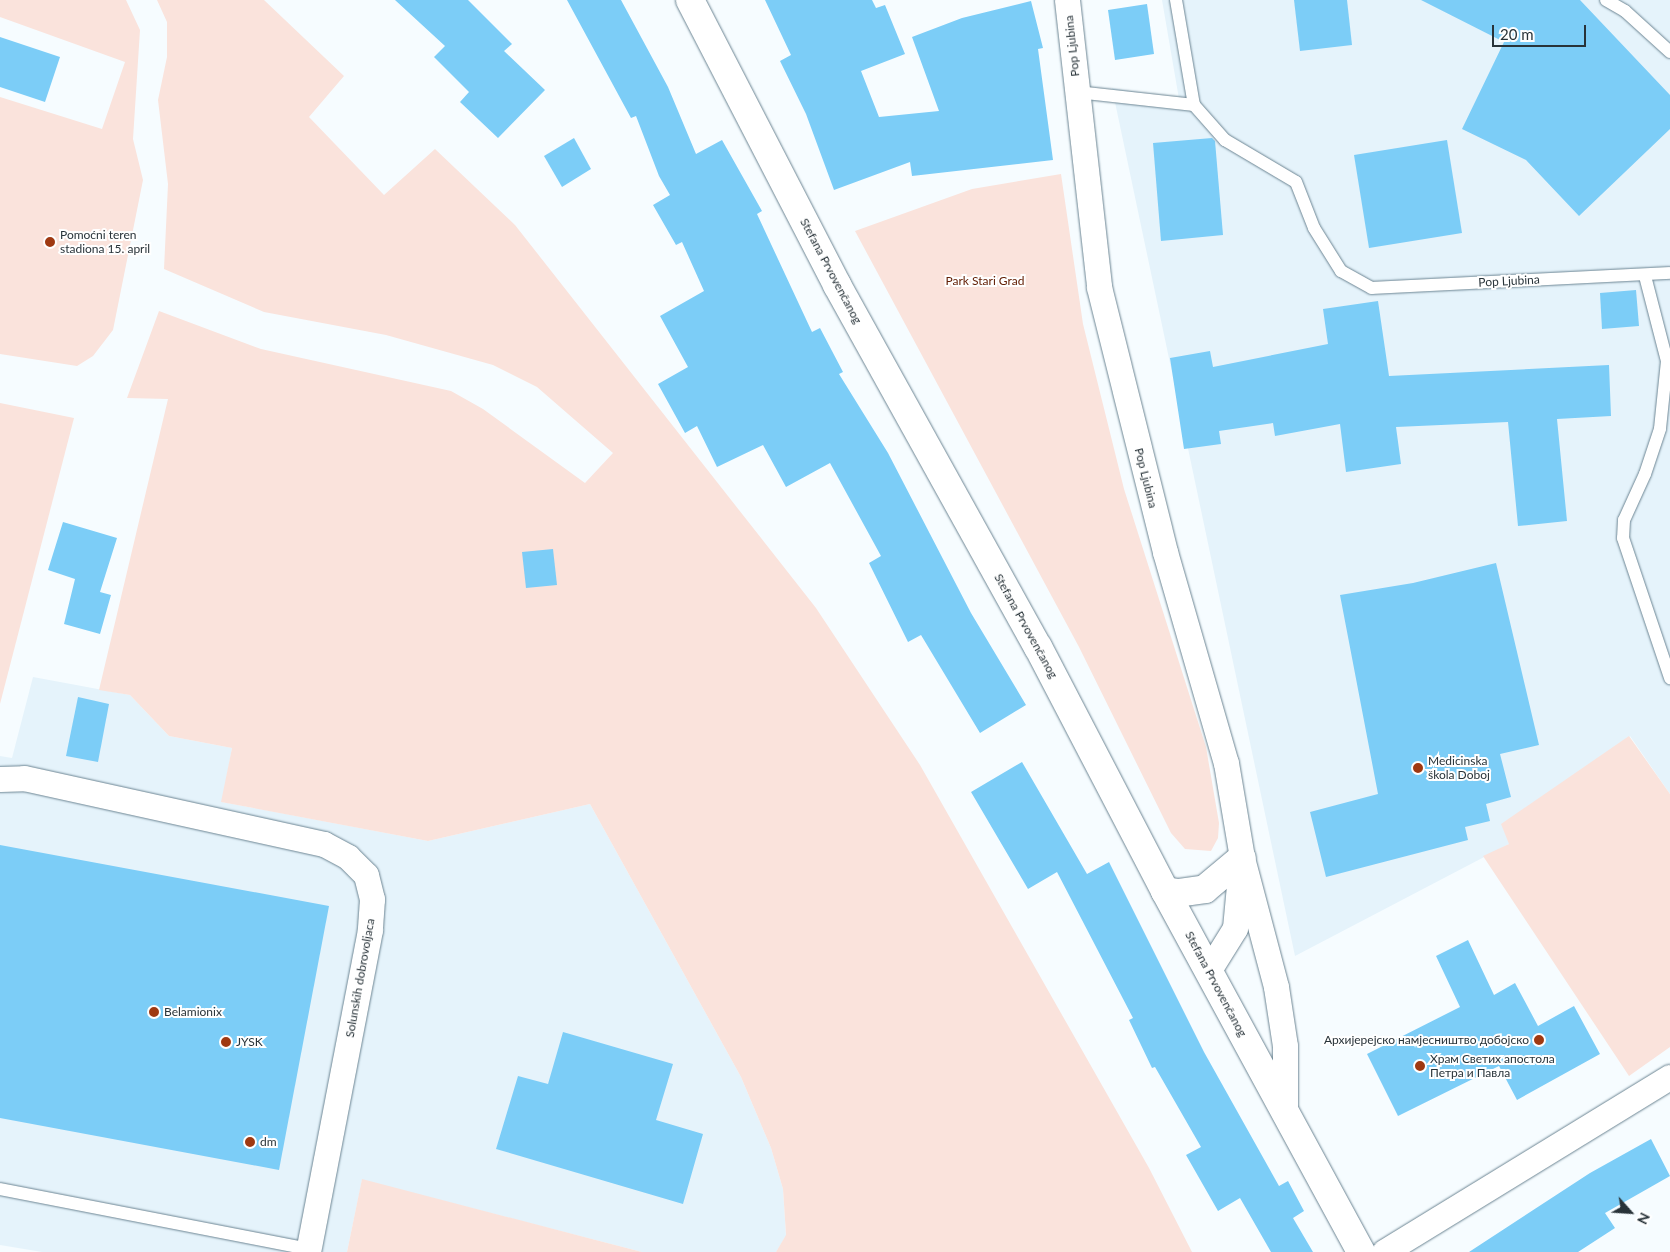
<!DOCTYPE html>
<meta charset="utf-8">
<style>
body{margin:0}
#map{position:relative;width:1670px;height:1252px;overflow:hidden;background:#f6fcff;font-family:Lato,sans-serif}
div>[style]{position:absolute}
.built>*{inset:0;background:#e5f3fb}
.green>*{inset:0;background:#fae3dc}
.building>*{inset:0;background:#7ccdf7}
.roads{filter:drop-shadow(0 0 1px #6c8593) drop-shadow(0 0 1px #6c8593)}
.lane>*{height:12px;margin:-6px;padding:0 6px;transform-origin:6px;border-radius:6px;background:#fff}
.street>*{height:25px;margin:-12.5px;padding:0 12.5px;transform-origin:12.5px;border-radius:12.5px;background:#fff}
.secondary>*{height:28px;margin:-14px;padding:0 14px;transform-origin:14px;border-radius:14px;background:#fff}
.dots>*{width:14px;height:14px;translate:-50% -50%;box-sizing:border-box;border:2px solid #fff;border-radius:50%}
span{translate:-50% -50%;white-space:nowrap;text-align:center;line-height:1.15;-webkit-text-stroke:4px #fff;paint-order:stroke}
.street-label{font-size:12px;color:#283339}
.poi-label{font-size:12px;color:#283339}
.left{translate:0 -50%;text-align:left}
.right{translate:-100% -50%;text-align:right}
.park-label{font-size:12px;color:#632006}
.north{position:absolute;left:1605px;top:1187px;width:50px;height:50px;-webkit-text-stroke:4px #fff;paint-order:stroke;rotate:116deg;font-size:14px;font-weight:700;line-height:20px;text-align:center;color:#283339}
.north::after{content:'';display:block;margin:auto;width:18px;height:22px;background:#283339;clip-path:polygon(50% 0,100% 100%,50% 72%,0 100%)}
.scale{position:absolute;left:1492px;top:25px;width:94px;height:22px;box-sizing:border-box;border:2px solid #283339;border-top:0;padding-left:6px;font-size:15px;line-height:18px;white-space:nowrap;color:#283339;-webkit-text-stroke:4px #fff;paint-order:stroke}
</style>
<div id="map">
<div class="built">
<i style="clip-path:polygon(1162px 0,1670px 0,1670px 794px,1630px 736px,1509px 844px,1295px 956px,1112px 88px,1179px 99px)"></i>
<i style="clip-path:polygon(33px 677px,130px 695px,169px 736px,232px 748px,222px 802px,428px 841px,590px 804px,741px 1077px,771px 1148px,783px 1189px,786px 1236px,776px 1252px,642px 1252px,362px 1180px,347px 1252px,42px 1252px,0 1245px,0 756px,12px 758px)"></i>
</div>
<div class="green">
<i style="clip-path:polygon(0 0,126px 0,140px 30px,133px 139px,143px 180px,113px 330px,93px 356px,77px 366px,0 354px,0 97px,102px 129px,125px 62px,0 17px)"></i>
<i style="clip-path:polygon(157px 0,264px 0,344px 76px,309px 117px,384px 195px,435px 149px,515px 225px,816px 608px,920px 765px,1149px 1168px,1192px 1252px,776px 1252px,786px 1235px,783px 1189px,771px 1148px,741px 1077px,590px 804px,428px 841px,221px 802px,232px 748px,169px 736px,130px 695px,99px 690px,168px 399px,127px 398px,159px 311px,261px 349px,451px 391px,483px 409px,585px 483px,613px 453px,537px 387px,493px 365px,386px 335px,264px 312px,164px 269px,168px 184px,158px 100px,167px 57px,167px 22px)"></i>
<i style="clip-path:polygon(1061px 174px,1083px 324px,1124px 489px,1206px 747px,1219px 823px,1218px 838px,1211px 851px,1185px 849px,1171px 833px,1079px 647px,855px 231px,972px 189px)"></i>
<i style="clip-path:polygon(0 403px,74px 418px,0 704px)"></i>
<i style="clip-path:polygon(1629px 736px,1670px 794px,1670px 1047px,1629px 1076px,1483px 856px,1509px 844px,1501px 824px)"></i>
<i style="clip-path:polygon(362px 1179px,588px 1238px,642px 1252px,347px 1252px)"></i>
</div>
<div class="building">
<i style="clip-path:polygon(395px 0,468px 0,512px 44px,504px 51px,545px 90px,498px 138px,460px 102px,469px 92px,434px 57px,445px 46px)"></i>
<i style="clip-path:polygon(567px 0,621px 0,668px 87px,696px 154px,722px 140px,762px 211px,757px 214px,812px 332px,820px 328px,843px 372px,839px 374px,888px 453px,971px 613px,1026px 705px,980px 733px,921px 635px,908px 642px,869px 563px,881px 556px,830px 463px,786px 487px,763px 445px,717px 467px,697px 426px,685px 433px,658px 384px,688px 367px,660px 316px,704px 291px,682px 242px,676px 245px,653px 205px,670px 195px,659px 176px,636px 116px,631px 118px)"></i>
<i style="clip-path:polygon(765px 0,872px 0,876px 8px,885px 5px,905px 54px,861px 71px,879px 117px,939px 111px,912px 37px,962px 18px,1031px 1px,1043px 48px,1038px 49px,1053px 160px,912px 176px,910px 162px,834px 190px,806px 114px,780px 61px,791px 55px)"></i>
<i style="clip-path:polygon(1294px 0,1347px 0,1352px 45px,1300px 51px)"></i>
<i style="clip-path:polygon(1421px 0,1580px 0,1670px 95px,1670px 129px,1579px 216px,1526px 160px,1462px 129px,1504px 42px)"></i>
<i style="clip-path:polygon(1147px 4px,1154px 54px,1115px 60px,1108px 10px)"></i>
<i style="clip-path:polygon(0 37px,60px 57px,45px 102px,0 87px)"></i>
<i style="clip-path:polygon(574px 138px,591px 169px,562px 187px,544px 156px)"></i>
<i style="clip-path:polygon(1212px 138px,1215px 141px,1223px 235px,1161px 241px,1153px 143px)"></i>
<i style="clip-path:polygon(1447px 140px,1462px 233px,1369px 248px,1354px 155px)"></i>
<i style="clip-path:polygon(1636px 290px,1639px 326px,1602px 329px,1600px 293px)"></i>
<i style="clip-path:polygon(1378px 301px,1389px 376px,1609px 365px,1611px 416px,1557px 419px,1567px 521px,1518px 526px,1508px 422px,1396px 427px,1401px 464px,1346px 472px,1340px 424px,1275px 436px,1273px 423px,1219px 431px,1221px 444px,1184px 449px,1170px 358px,1210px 351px,1213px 367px,1328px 344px,1323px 309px)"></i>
<i style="clip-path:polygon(63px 522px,117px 538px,100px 592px,111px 595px,100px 634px,64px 624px,75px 579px,48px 570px)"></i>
<i style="clip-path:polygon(553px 549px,557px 585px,526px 588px,522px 552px)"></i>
<i style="clip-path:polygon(1496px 563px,1539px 745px,1500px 754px,1511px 797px,1486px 804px,1490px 821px,1465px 827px,1468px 840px,1326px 877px,1310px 812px,1378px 794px,1340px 595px,1413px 583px)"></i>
<i style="clip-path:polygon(78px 697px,109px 704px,98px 762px,66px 756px)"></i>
<i style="clip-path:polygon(1022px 762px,1087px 874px,1109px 862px,1204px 1052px,1279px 1186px,1288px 1181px,1304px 1211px,1293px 1218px,1313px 1252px,1271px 1252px,1240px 1198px,1218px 1211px,1186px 1155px,1201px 1147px,1155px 1067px,1152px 1068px,1129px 1020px,1133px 1018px,1057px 872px,1028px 889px,971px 792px)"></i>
<i style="clip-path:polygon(0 845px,329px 906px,279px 1170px,0 1118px)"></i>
<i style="clip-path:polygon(1468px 940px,1494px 995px,1515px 983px,1538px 1026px,1574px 1006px,1600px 1054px,1517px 1100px,1499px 1066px,1398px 1116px,1367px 1054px,1460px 1007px,1436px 956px)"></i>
<i style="clip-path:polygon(563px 1032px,673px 1064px,656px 1120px,703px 1134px,683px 1204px,496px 1149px,518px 1076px,548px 1084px)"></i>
<i style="clip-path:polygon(1651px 1139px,1670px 1176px,1605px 1213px,1615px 1228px,1578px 1252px,1469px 1252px,1590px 1173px)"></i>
</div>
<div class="roads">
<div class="lane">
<i style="left:1176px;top:0;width:107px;rotate:80.3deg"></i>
<i style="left:1606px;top:0;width:22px;rotate:30deg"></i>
<i style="left:1625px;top:11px;width:61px;rotate:42.3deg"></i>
<i style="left:1077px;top:92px;width:118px;rotate:6.3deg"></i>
<i style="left:1194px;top:105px;width:47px;rotate:48.5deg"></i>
<i style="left:1225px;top:140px;width:82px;rotate:30.6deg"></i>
<i style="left:1296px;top:182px;width:49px;rotate:68.6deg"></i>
<i style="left:1314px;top:228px;width:51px;rotate:57.9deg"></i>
<i style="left:1341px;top:271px;width:35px;rotate:29deg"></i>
<i style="left:1372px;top:288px;width:298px;rotate:-2.9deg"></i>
<i style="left:1645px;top:276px;width:88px;rotate:75.5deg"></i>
<i style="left:1667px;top:361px;width:68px;rotate:95.9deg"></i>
<i style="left:1660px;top:429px;width:47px;rotate:108.4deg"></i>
<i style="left:1645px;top:474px;width:51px;rotate:114.5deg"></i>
<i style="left:1624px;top:520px;width:18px;rotate:93deg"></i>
<i style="left:1623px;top:538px;width:148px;rotate:71.4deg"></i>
<i style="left:0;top:1189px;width:315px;rotate:11deg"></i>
</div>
<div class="street">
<i style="left:1067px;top:0;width:289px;rotate:83.6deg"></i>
<i style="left:1099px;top:287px;width:273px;rotate:76deg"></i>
<i style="left:1165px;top:552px;width:220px;rotate:73.9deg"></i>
<i style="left:1226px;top:763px;width:96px;rotate:80.4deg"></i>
<i style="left:1242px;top:858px;width:133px;rotate:75.2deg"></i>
<i style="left:1276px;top:987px;width:60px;rotate:81.3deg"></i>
<i style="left:1285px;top:1046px;width:68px;rotate:90deg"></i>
<i style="left:0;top:779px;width:24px;rotate:-2deg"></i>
<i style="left:24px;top:778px;width:307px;rotate:12.4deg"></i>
<i style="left:324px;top:844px;width:27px;rotate:28deg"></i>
<i style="left:348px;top:857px;width:25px;rotate:45deg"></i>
<i style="left:366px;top:875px;width:25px;rotate:76deg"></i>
<i style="left:372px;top:899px;width:31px;rotate:94deg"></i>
<i style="left:370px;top:930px;width:328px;rotate:100.9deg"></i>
<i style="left:1209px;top:970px;width:49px;rotate:-58.2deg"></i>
<i style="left:1235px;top:928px;width:53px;rotate:-84.6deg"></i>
<i style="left:1384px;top:1252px;width:335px;rotate:-31.5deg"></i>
</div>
<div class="secondary">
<i style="left:690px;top:0;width:321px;rotate:62.7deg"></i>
<i style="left:837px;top:285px;width:414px;rotate:61deg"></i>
<i style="left:1038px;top:647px;width:275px;rotate:62.5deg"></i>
<i style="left:1165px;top:891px;width:411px;rotate:61.5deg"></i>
<i style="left:1165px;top:891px;width:13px;rotate:9deg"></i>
<i style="left:1178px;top:893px;width:27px;rotate:-8deg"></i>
<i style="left:1205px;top:889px;width:48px;rotate:-40deg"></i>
</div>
</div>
<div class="dots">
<i style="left:50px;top:242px;background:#9f3912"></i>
<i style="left:1418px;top:768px;background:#9f3912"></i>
<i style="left:154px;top:1012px;background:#9f3912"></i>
<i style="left:1539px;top:1040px;background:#9f3912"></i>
<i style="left:226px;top:1042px;background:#9f3912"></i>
<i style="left:1420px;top:1066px;background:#9f3912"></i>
<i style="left:250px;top:1142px;background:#9f3912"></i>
</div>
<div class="street-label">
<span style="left:1072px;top:46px;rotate:-96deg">Pop Ljubina</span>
<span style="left:831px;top:271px;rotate:62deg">Stefana Prvovenčanog</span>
<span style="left:1509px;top:281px;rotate:-3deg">Pop Ljubina</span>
<span style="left:1146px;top:478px;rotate:76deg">Pop Ljubina</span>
<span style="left:1026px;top:626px;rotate:61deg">Stefana Prvovenčanog</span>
<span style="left:360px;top:978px;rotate:-80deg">Solunskih dobrovoljaca</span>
<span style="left:1216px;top:984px;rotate:62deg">Stefana Prvovenčanog</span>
</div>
<div class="poi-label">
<span class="left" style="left:60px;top:242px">Pomoćni teren<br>stadiona 15. april</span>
<span class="left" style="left:1428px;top:768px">Medicinska<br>škola Doboj</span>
<span class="left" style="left:164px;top:1012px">Belamionix</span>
<span class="right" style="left:1529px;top:1040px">Архијерејско намјесништво добојско</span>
<span class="left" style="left:236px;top:1042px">JYSK</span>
<span class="left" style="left:1430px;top:1066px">Храм Светих апостола<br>Петра и Павла</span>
<span class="left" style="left:260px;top:1142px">dm</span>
</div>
<div class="park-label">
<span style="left:985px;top:281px">Park Stari Grad</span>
</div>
<div class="north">N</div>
<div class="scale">20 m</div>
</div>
